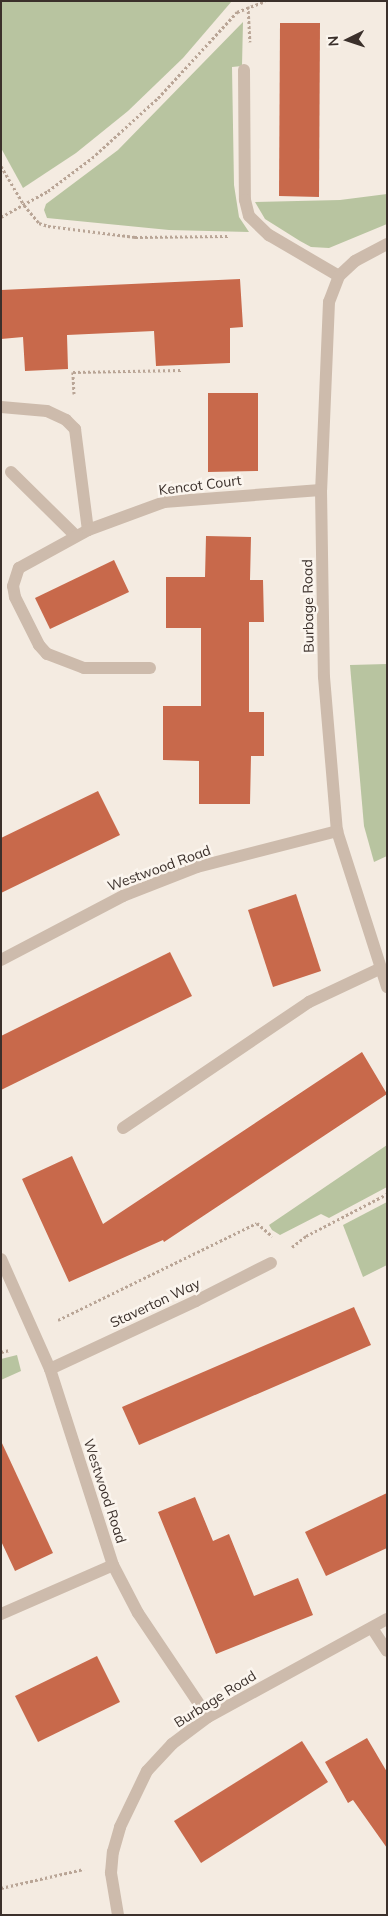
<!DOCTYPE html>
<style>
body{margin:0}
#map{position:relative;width:388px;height:1916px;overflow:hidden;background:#f4ebe1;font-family:Mulish,sans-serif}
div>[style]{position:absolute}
.green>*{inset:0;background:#b8c4a0}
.building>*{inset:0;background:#c8694b}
.path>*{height:3px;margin-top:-1.5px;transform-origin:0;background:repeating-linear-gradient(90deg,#b9a596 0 2.5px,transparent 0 5px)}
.minor>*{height:12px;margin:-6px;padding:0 6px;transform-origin:6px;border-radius:6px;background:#cdbbac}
span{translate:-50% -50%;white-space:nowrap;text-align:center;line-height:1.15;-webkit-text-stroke:5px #fbf5ee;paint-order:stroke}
.street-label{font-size:14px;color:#3b302b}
.frame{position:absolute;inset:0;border:2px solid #3b302b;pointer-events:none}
.north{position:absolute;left:323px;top:15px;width:50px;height:50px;-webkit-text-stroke:4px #fbf5ee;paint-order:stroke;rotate:266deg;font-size:14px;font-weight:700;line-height:20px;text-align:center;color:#3b302b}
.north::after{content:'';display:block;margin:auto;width:18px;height:22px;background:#3b302b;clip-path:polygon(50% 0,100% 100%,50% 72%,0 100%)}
</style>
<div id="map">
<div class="green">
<i style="clip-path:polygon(1px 1px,232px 1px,183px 58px,128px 111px,76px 153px,23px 188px,1px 148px)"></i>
<i style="clip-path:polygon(243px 22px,242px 66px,232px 67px,234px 185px,239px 217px,249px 232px,169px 230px,47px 218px,44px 210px,46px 204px,118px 150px)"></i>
<i style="clip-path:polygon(387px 194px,387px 224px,329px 248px,311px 247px,300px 241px,265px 219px,255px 202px,340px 200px)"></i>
<i style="clip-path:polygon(387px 664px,387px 856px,374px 862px,364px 826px,350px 665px)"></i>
<i style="clip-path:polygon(387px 1145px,387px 1187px,329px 1218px,321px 1214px,280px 1235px,272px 1230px,269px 1225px)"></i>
<i style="clip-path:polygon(387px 1202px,387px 1265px,363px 1277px,343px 1225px)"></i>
<i style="clip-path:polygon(17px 1355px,21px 1371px,1px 1380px,1px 1359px)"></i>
</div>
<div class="building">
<i style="clip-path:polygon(280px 23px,320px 23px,319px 197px,279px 196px)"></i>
<i style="clip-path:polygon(240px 279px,243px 327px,230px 328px,230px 363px,156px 366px,154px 331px,67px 335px,68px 369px,25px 371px,23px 337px,1px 339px,1px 290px)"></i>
<i style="clip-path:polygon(208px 393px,258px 393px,258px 471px,208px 472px)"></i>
<i style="clip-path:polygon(206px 536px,251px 537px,250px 580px,263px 580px,264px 622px,249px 622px,249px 712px,264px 712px,264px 756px,251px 756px,250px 804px,199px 804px,199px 761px,163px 760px,163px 706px,201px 706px,201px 628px,166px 628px,166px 577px,205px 577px)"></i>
<i style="clip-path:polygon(114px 560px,129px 592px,50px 629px,35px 598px)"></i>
<i style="clip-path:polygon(98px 791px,120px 835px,1px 893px,1px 838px)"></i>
<i style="clip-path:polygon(296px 894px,321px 971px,273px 987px,248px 910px)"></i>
<i style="clip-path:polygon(170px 952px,192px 996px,1px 1090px,1px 1036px)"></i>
<i style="clip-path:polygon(362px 1052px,387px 1094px,164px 1242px,163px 1240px,69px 1282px,22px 1179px,72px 1156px,103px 1224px)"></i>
<i style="clip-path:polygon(354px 1307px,371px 1345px,139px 1445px,122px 1407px)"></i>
<i style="clip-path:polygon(1px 1441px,53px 1553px,15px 1571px,1px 1541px)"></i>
<i style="clip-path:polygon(387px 1493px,387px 1548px,326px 1576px,305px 1532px)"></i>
<i style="clip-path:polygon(195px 1497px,213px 1541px,229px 1534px,254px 1596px,298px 1578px,313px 1615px,216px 1654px,158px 1512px)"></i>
<i style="clip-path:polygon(97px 1656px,120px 1702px,38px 1742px,15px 1696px)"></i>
<i style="clip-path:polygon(367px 1738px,387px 1772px,387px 1848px,353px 1800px,348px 1803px,325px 1762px)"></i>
<i style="clip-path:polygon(302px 1741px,328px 1782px,201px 1863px,174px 1821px)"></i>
</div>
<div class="path">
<i style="left:248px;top:6px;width:36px;rotate:87deg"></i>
<i style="left:1px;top:166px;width:45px;rotate:59.5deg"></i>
<i style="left:24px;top:205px;width:23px;rotate:50deg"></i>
<i style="left:39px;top:223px;width:9px;rotate:18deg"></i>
<i style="left:48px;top:226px;width:88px;rotate:7.2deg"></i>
<i style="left:135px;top:237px;width:93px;rotate:-0.6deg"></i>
<i style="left:1px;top:217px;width:54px;rotate:-29deg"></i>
<i style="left:48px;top:191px;width:55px;rotate:-36.9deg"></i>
<i style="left:92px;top:158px;width:89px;rotate:-42.3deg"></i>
<i style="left:158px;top:98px;width:117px;rotate:-47.4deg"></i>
<i style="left:237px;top:12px;width:30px;rotate:-21deg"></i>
<i style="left:74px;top:394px;width:22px;rotate:-93deg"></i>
<i style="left:73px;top:372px;width:108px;rotate:-1.1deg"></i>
<i style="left:292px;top:1247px;width:18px;rotate:-38deg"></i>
<i style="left:306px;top:1236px;width:91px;rotate:-27.4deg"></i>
<i style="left:58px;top:1320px;width:221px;rotate:-26deg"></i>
<i style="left:257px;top:1223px;width:20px;rotate:41deg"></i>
<i style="left:1px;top:1352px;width:9px;rotate:-13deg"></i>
<i style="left:1px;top:1888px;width:85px;rotate:-12.9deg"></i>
</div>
<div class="minor">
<i style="left:244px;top:70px;width:130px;rotate:89.6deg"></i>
<i style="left:245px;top:200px;width:16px;rotate:76deg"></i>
<i style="left:249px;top:216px;width:28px;rotate:44deg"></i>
<i style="left:269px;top:235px;width:81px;rotate:30.4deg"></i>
<i style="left:387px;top:244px;width:36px;rotate:152deg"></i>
<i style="left:355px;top:261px;width:22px;rotate:137deg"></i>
<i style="left:339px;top:276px;width:28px;rotate:111deg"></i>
<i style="left:329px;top:302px;width:188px;rotate:92.4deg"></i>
<i style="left:321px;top:490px;width:187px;rotate:89.1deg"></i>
<i style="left:324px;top:677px;width:155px;rotate:85.2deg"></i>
<i style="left:337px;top:831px;width:164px;rotate:72.2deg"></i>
<i style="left:1px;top:407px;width:46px;rotate:5deg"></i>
<i style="left:47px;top:411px;width:21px;rotate:25deg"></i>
<i style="left:66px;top:420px;width:13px;rotate:45deg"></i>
<i style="left:75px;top:429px;width:102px;rotate:82.7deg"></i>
<i style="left:11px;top:472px;width:91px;rotate:44.6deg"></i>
<i style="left:150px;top:668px;width:66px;rotate:180deg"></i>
<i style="left:84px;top:668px;width:40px;rotate:-159deg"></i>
<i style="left:47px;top:654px;width:12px;rotate:-132deg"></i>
<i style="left:39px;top:645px;width:54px;rotate:-116.6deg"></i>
<i style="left:15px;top:597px;width:11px;rotate:-100deg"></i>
<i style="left:13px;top:586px;width:19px;rotate:-72deg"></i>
<i style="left:19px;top:568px;width:79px;rotate:-28.8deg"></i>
<i style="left:88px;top:530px;width:81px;rotate:-20.2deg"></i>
<i style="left:164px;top:502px;width:157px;rotate:-4.4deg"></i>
<i style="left:1px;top:960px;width:138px;rotate:-27.7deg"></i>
<i style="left:123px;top:896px;width:79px;rotate:-21.4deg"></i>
<i style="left:197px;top:867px;width:145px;rotate:-14.4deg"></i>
<i style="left:123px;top:1128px;width:225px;rotate:-34.1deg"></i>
<i style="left:309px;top:1002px;width:77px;rotate:-25.2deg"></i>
<i style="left:1px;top:1259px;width:120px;rotate:66deg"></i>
<i style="left:50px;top:1369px;width:206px;rotate:72.2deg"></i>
<i style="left:113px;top:1565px;width:54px;rotate:62.5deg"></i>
<i style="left:138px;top:1613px;width:125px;rotate:56.1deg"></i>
<i style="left:50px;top:1369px;width:161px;rotate:-25deg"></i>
<i style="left:196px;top:1301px;width:84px;rotate:-26.9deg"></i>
<i style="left:1px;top:1614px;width:122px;rotate:-23.6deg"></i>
<i style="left:372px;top:1628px;width:27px;rotate:57deg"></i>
<i style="left:118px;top:1915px;width:43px;rotate:-99.5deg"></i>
<i style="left:111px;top:1873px;width:21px;rotate:-85deg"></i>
<i style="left:113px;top:1852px;width:26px;rotate:-74deg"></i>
<i style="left:120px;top:1827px;width:62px;rotate:-64.3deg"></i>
<i style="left:147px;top:1771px;width:37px;rotate:-47deg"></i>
<i style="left:172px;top:1744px;width:45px;rotate:-36.9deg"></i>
<i style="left:208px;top:1717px;width:204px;rotate:-28.7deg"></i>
</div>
<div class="street-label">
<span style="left:200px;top:485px;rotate:-7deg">Kencot Court</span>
<span style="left:308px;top:606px;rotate:-91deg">Burbage Road</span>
<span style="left:159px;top:868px;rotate:-20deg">Westwood Road</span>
<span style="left:155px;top:1303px;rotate:-25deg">Staverton Way</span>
<span style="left:105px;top:1491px;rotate:72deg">Westwood Road</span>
<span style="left:215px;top:1699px;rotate:-32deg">Burbage Road</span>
</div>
<div class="frame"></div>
<div class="north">N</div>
</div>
